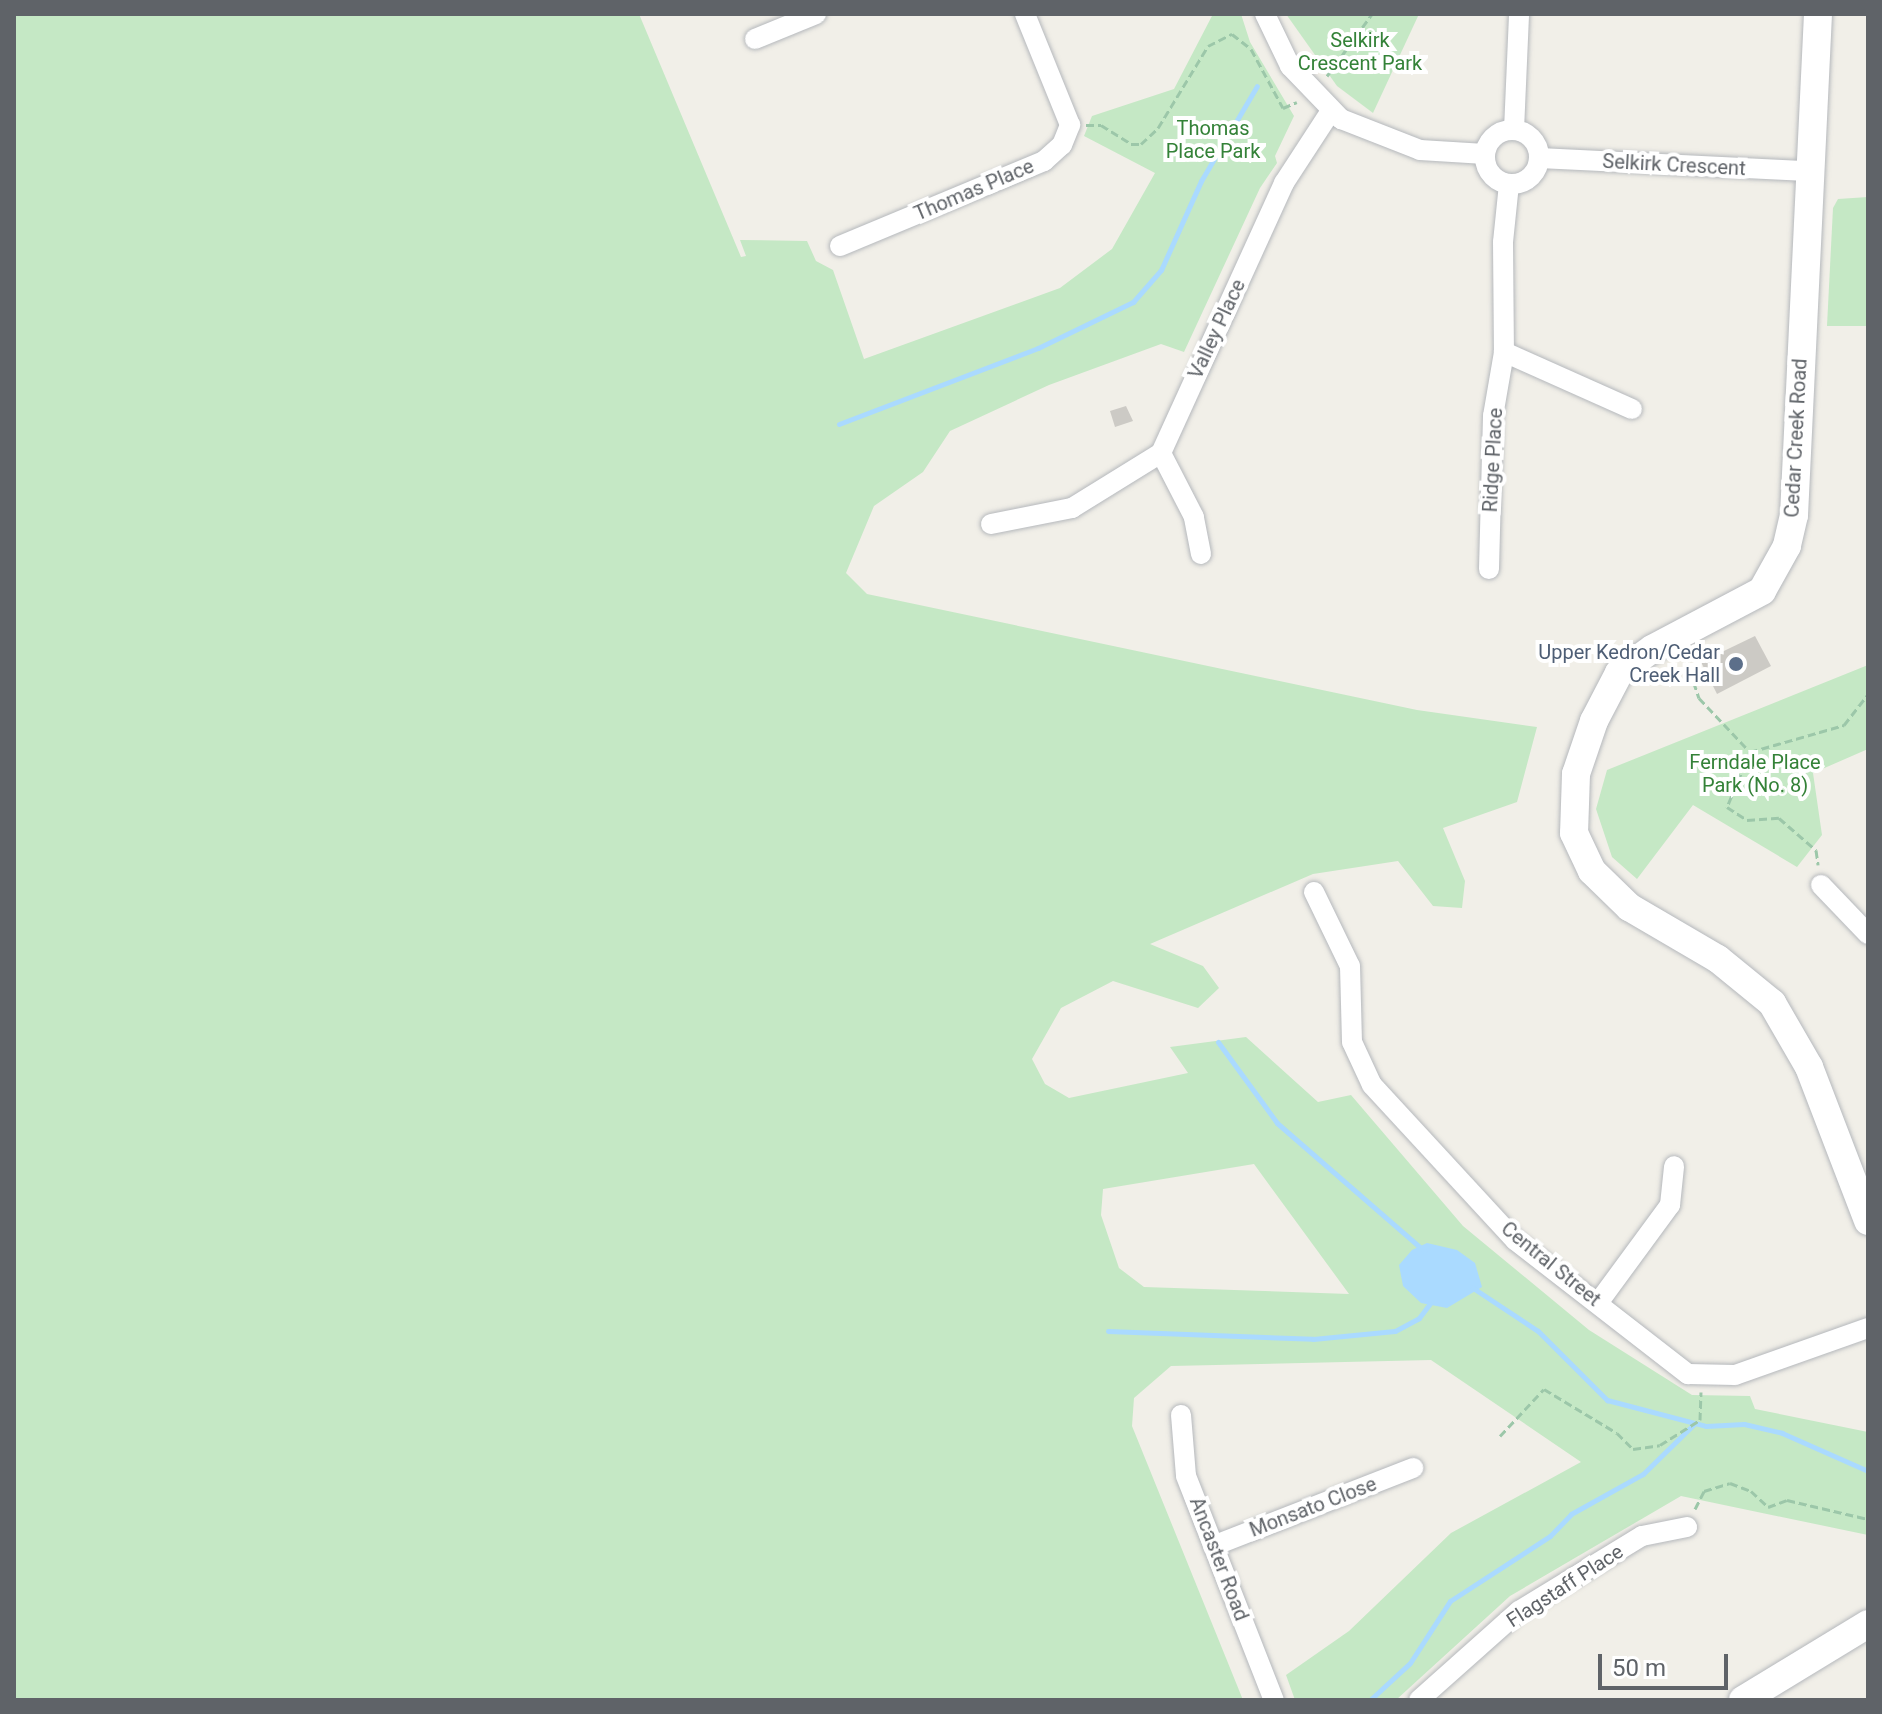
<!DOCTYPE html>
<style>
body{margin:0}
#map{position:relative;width:1882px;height:1714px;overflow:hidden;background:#f1efe8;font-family:Roboto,sans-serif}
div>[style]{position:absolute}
.green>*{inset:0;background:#c5e8c5}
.water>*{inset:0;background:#aadaff}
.stream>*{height:5px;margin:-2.5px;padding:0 2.5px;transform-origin:2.5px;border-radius:2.5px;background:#aadaff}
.building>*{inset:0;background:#cccac5}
.path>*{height:3px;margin-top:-1.5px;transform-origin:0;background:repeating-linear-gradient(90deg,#9cc7a9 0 8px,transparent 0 12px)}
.roads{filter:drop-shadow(0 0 2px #b5b8bc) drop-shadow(0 0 2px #b5b8bc)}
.street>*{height:20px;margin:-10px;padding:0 10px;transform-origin:10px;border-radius:10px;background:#fff}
.street>.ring{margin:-10px;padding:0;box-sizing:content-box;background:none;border:20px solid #fff;border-radius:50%}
.secondary>*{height:28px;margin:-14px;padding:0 14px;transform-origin:14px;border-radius:14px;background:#fff}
.dots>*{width:22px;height:22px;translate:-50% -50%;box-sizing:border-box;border:4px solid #fff;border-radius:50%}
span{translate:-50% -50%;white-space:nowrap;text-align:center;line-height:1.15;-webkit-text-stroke:8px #fff;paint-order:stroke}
.park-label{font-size:20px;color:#348238}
.street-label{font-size:20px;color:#5f6368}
.service-label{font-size:20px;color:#4e5e75}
.right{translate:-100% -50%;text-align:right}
.frame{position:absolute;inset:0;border:16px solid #5f6368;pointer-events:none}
.scale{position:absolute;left:1598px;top:1654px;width:130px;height:36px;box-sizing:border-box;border:4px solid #5f6368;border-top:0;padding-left:10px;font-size:24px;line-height:28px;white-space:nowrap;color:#5f6368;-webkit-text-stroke:6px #fff;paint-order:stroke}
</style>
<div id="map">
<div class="green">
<i style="clip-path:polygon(evenodd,14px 14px,639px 14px,741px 257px,746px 256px,740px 240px,807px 241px,816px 261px,833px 270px,864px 359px,1060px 288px,1112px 249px,1155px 173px,1084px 136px,1092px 116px,1174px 89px,1213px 14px,1241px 14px,1250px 42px,1294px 116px,1275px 156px,1277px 163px,1260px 188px,1184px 352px,1161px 344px,1049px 385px,950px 431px,923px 472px,874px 506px,846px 573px,867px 594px,1417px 710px,1537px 727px,1517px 802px,1443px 828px,1465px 881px,1462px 908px,1433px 906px,1398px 861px,1313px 874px,1150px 944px,1203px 966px,1219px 988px,1198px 1008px,1113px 981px,1061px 1008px,1032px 1059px,1045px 1084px,1069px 1098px,1188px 1073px,1170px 1047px,1246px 1037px,1318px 1102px,1351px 1095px,1463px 1226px,1589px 1330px,1692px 1395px,1750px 1396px,1755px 1409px,1868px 1432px,1868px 1535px,1681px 1496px,1510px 1596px,1396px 1700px,1295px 1700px,1286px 1675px,1349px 1631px,1451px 1533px,1581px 1462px,1431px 1360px,1171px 1366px,1134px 1398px,1132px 1426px,1243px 1700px,14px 1700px,14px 14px,1254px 1164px,1349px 1294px,1144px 1287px,1119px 1268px,1101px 1215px,1103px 1189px,1254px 1164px)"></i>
<i style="clip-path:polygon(1286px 14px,1419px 14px,1373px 113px,1337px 86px)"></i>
<i style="clip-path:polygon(1868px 197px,1868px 326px,1827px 326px,1833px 208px,1838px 199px)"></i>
<i style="clip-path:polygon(1868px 665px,1868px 749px,1813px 773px,1822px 835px,1797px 867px,1693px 805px,1637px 879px,1612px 857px,1596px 809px,1607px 770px)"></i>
</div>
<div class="water">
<i style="clip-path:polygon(1427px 1243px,1457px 1250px,1475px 1263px,1482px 1287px,1447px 1308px,1421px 1303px,1403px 1286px,1399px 1265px,1412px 1250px)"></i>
</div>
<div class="stream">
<i style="left:839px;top:424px;width:213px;rotate:-20.9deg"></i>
<i style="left:1038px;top:348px;width:106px;rotate:-25.8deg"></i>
<i style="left:1133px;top:302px;width:43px;rotate:-48.8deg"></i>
<i style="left:1161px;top:270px;width:98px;rotate:-65.8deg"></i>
<i style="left:1201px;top:181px;width:110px;rotate:-59.5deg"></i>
<i style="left:1218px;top:1042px;width:100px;rotate:53.9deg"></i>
<i style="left:1277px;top:1123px;width:195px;rotate:41deg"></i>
<i style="left:1473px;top:1288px;width:78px;rotate:33.5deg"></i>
<i style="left:1538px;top:1331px;width:98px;rotate:45deg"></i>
<i style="left:1607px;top:1400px;width:102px;rotate:14.7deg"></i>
<i style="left:1706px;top:1426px;width:38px;rotate:-3deg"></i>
<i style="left:1744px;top:1424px;width:39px;rotate:13deg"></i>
<i style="left:1782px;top:1433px;width:94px;rotate:23.8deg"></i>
<i style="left:1108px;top:1331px;width:205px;rotate:2.2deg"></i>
<i style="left:1313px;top:1339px;width:82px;rotate:-5.6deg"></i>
<i style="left:1395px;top:1331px;width:27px;rotate:-28deg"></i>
<i style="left:1419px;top:1318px;width:20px;rotate:-53deg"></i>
<i style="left:1370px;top:1700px;width:54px;rotate:-42.8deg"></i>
<i style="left:1410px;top:1663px;width:74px;rotate:-57.2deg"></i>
<i style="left:1450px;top:1601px;width:119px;rotate:-33deg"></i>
<i style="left:1550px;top:1536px;width:30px;rotate:-46deg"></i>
<i style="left:1571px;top:1514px;width:82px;rotate:-29.1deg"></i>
<i style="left:1643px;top:1474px;width:71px;rotate:-44.4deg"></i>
</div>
<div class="building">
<i style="clip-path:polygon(1126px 406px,1133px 421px,1115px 427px,1110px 411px)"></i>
<i style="clip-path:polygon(1755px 636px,1771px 666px,1717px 694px,1701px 662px)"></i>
</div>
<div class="path">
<i style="left:1327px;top:76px;width:77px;rotate:-54deg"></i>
<i style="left:1086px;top:125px;width:15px"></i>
<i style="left:1101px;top:125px;width:36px;rotate:32deg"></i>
<i style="left:1131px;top:144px;width:10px"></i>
<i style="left:1141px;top:144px;width:23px;rotate:-43deg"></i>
<i style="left:1158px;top:128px;width:96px;rotate:-58.6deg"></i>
<i style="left:1208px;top:46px;width:27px;rotate:-27deg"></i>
<i style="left:1232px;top:34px;width:24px;rotate:38deg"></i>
<i style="left:1251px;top:49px;width:67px;rotate:61.5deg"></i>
<i style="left:1283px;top:108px;width:15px;rotate:-23deg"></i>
<i style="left:1686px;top:659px;width:41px;rotate:71.6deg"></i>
<i style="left:1699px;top:698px;width:74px;rotate:46.6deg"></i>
<i style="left:1750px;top:752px;width:60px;rotate:112.7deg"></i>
<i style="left:1727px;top:807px;width:24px;rotate:33deg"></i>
<i style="left:1747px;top:820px;width:32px;rotate:-4deg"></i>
<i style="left:1779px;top:818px;width:49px;rotate:40.9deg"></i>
<i style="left:1816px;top:850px;width:15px;rotate:82deg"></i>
<i style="left:1750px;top:752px;width:98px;rotate:-16deg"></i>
<i style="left:1844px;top:725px;width:39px;rotate:-52deg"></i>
<i style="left:1500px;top:1436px;width:64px;rotate:-46.9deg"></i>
<i style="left:1544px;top:1389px;width:85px;rotate:31.1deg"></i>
<i style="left:1617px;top:1433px;width:23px;rotate:45deg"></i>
<i style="left:1633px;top:1449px;width:27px;rotate:-8deg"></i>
<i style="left:1660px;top:1445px;width:47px;rotate:-32deg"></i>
<i style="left:1700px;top:1420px;width:28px;rotate:-88deg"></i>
<i style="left:1695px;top:1509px;width:20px;rotate:-63deg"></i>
<i style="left:1704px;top:1491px;width:27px;rotate:-17deg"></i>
<i style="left:1730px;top:1483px;width:22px;rotate:21deg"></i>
<i style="left:1751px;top:1491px;width:23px;rotate:43deg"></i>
<i style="left:1768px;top:1507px;width:20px;rotate:-20deg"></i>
<i style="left:1787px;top:1500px;width:83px;rotate:13.2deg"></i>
</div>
<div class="roads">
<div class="street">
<i style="left:1265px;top:14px;width:58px;rotate:64.3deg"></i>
<i style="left:1290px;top:66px;width:74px;rotate:46.1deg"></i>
<i style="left:1341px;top:119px;width:85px;rotate:21.4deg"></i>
<i style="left:1420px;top:150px;width:65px;rotate:3.5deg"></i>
<i style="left:755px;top:39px;width:66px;rotate:-22.3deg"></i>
<i style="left:1514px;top:130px;width:116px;rotate:-87.5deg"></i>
<i class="ring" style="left:1485px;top:130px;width:34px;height:34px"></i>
<i style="left:1539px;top:158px;width:269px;rotate:2.8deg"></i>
<i style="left:1509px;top:184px;width:58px;rotate:95.9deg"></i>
<i style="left:1503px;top:242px;width:110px;rotate:89.5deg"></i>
<i style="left:1504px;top:352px;width:140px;rotate:24deg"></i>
<i style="left:840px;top:246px;width:221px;rotate:-22.6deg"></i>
<i style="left:1044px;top:161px;width:24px;rotate:-42deg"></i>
<i style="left:1062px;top:145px;width:22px;rotate:-68deg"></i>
<i style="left:1070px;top:125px;width:120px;rotate:-112.1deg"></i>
<i style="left:991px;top:524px;width:83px;rotate:-11.2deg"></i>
<i style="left:1072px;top:508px;width:105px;rotate:-31.7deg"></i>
<i style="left:1201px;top:554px;width:38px;rotate:-101deg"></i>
<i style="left:1194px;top:517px;width:72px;rotate:-117.3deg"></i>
<i style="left:1161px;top:453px;width:297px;rotate:-65.5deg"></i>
<i style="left:1284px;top:183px;width:86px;rotate:-56.9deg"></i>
<i style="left:1489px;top:569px;width:153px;rotate:-88.5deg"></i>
<i style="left:1493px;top:416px;width:65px;rotate:-80.2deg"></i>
<i style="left:1821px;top:885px;width:68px;rotate:46.2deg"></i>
<i style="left:1314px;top:892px;width:82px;rotate:64.1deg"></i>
<i style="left:1350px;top:966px;width:76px;rotate:88.5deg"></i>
<i style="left:1352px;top:1042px;width:47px;rotate:65.1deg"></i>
<i style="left:1372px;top:1085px;width:211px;rotate:47.3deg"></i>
<i style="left:1515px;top:1240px;width:219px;rotate:37.8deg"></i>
<i style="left:1688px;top:1374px;width:47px;rotate:1.2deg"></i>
<i style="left:1735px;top:1375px;width:141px;rotate:-19.5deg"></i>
<i style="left:1598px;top:1303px;width:122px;rotate:-53.7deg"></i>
<i style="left:1670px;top:1205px;width:39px;rotate:-84deg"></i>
<i style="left:1181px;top:1415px;width:61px;rotate:85.3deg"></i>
<i style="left:1186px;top:1476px;width:241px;rotate:68.6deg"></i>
<i style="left:1213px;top:1546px;width:215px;rotate:-21.3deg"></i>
<i style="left:1419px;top:1700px;width:134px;rotate:-41.7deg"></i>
<i style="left:1519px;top:1611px;width:144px;rotate:-31.4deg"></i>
<i style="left:1642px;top:1536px;width:46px;rotate:-11.3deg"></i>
</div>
<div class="secondary">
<i style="left:1818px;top:14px;width:502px;rotate:92.74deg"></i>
<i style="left:1794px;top:515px;width:32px;rotate:103deg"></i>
<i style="left:1787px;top:546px;width:51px;rotate:119.1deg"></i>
<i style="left:1762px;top:591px;width:124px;rotate:152.2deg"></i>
<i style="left:1652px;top:649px;width:41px;rotate:144deg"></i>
<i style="left:1619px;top:673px;width:54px;rotate:117.5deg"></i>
<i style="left:1594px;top:721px;width:56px;rotate:108.8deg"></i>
<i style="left:1576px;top:774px;width:59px;rotate:91.9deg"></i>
<i style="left:1574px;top:833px;width:42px;rotate:64.7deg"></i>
<i style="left:1592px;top:871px;width:52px;rotate:44.2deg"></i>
<i style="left:1629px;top:907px;width:103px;rotate:30.3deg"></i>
<i style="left:1718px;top:959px;width:70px;rotate:39.2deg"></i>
<i style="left:1772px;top:1003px;width:74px;rotate:60deg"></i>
<i style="left:1809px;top:1067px;width:165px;rotate:69deg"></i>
<i style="left:1743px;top:1700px;width:146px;rotate:-31.3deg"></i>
</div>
</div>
<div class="dots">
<i style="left:1736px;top:664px;background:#5c6f8a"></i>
</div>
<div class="park-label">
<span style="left:1360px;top:52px">Selkirk<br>Crescent Park</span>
<span style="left:1213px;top:140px">Thomas<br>Place Park</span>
<span style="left:1755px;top:774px">Ferndale Place<br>Park (No. 8)</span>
</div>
<div class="street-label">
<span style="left:1674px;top:165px;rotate:3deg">Selkirk Crescent</span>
<span style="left:974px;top:190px;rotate:-23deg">Thomas Place</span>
<span style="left:1217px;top:329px;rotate:-65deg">Valley Place</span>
<span style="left:1796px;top:438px;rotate:-87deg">Cedar Creek Road</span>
<span style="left:1493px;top:460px;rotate:-87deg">Ridge Place</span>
<span style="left:1551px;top:1264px;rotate:39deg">Central Street</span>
<span style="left:1313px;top:1507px;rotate:-21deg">Monsato Close</span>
<span style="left:1219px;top:1559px;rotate:69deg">Ancaster Road</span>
<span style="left:1565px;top:1586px;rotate:-33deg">Flagstaff Place</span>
</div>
<div class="service-label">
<span class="right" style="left:1720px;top:664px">Upper Kedron/Cedar<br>Creek Hall</span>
</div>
<div class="frame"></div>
<div class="scale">50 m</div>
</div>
